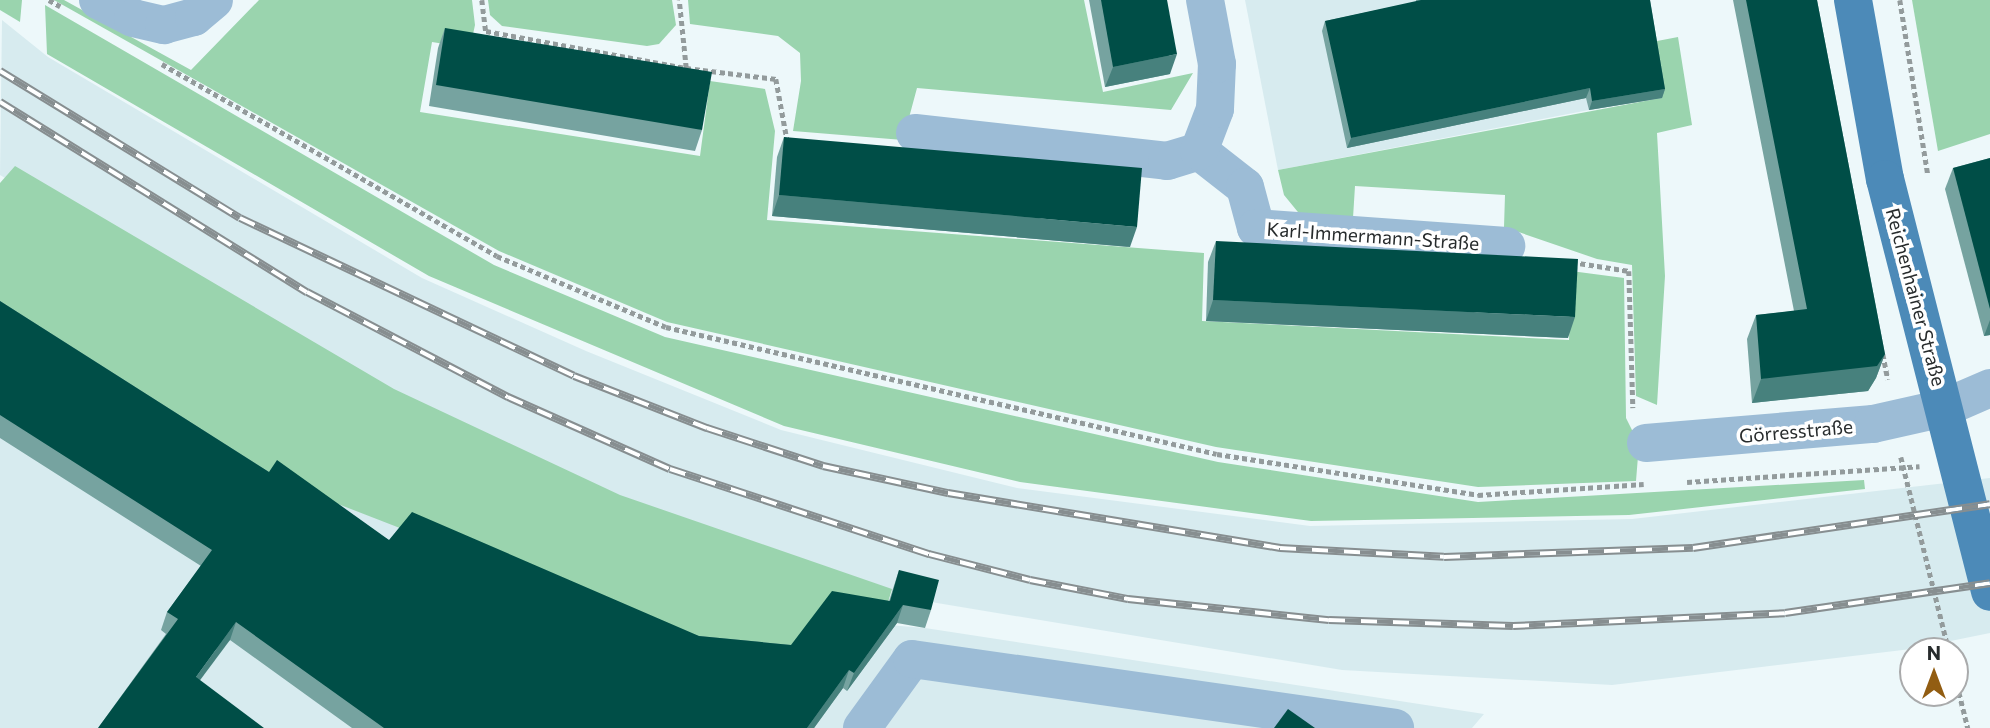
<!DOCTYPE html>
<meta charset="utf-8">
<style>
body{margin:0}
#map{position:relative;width:1990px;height:728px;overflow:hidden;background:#edf8fa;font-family:Commissioner,sans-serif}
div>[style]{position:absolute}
.built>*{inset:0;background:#d7ebef}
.green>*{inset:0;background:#9ad4ae}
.path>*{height:4.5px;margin-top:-2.25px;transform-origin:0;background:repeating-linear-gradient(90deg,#939b9c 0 5px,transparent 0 8.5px)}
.minor>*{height:38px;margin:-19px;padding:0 19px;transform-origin:19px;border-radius:19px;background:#9cbcd6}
.major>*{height:38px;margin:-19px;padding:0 19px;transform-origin:19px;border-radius:19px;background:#4c8ab8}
.rail>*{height:8px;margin-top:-4px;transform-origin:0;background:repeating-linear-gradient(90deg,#fff 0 16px,#878e90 0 32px);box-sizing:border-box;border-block:2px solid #878e90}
.wall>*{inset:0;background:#76a3a0}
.shaded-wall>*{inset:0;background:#47817d}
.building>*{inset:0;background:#004e47}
span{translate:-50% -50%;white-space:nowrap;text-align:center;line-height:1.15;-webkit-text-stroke:7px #fff;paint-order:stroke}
.street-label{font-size:19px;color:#272b2c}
.north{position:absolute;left:1899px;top:637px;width:70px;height:70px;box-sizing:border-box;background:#fff;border:2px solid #a9aaab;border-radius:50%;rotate:0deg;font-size:19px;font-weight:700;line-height:28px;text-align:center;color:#272b2c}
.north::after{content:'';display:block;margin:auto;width:24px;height:32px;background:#925d12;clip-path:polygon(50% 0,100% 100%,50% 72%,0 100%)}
</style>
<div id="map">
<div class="built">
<i style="clip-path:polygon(1245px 0,1570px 0,1589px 110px,1278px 170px)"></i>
<i style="clip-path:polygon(2px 20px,48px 57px,422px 278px,586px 351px,781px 430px,1017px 488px,1310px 526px,1632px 519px,1990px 478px,1990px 633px,1911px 649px,1612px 685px,1342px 670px,919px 600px,634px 511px,387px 393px,5px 178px,0 175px)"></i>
<i style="clip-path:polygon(0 293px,678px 608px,925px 628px,1484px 714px,1472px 728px,0 728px)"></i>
</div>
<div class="green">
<i style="clip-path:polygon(0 0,22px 0,20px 22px,0 10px)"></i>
<i style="clip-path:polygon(54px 0,64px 0,191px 70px,259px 0,472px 0,475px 25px,470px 48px,432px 42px,420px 112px,700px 156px,710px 81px,765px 89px,775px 131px,767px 220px,1204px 253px,1202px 321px,1569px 340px,1571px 271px,1624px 278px,1626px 418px,1639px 444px,1636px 481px,1478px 487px,1216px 447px,667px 322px,499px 251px)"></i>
<i style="clip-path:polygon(488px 0,672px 0,676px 25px,659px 44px,647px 46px,502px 26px,490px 15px)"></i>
<i style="clip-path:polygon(688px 0,1084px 0,1103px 92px,1193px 73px,1171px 110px,917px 88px,903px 140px,793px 131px,801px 81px,800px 53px,778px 36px,690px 24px)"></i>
<i style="clip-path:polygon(1912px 0,1990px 0,1990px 134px,1938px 151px)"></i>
<i style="clip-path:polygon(45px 5px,494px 265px,665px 337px,1218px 462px,1478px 502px,1864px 480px,1865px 489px,1629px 515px,1311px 521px,1020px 482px,784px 426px,429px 276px,47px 54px)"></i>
<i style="clip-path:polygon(1678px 37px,1692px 125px,1657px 133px,1665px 276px,1657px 405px,1636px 396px,1632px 265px,1597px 259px,1504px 227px,1505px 195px,1355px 186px,1353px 218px,1302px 217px,1284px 195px,1278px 170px,1661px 98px,1652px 42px)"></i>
<i style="clip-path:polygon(15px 166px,394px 389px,620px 495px,892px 589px,883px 619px,785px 663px,692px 654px,405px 530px,271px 478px,0 323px,0 183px)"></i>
</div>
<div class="path">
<i style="left:49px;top:0;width:13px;rotate:29deg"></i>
<i style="left:482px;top:0;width:31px;rotate:83deg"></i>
<i style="left:486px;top:31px;width:203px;rotate:10.5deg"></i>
<i style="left:686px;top:68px;width:68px;rotate:-95.9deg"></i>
<i style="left:1900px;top:0;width:177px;rotate:80.9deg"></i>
<i style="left:162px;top:64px;width:386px;rotate:29.8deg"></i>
<i style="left:497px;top:256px;width:183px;rotate:22.8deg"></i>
<i style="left:666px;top:327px;width:565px;rotate:12.98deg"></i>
<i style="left:1217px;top:454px;width:264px;rotate:8.9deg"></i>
<i style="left:1478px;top:495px;width:166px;rotate:-3.8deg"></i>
<i style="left:686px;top:68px;width:91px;rotate:7deg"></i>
<i style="left:776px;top:79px;width:61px;rotate:79.6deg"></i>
<i style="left:1572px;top:262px;width:58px;rotate:9deg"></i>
<i style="left:1629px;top:271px;width:137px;rotate:88.3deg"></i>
<i style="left:1883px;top:354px;width:26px;rotate:79deg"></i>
<i style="left:1901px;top:457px;width:200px;rotate:76.1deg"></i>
<i style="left:1687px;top:482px;width:233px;rotate:-3.9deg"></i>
<i style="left:1955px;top:676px;width:54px;rotate:76deg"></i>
</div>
<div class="minor">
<i style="left:98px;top:0;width:39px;rotate:27deg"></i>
<i style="left:133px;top:18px;width:32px;rotate:13deg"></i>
<i style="left:164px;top:25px;width:31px;rotate:-15deg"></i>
<i style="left:194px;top:17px;width:26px;rotate:-40deg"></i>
<i style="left:915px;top:133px;width:254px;rotate:6.3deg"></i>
<i style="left:1167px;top:161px;width:34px;rotate:-17deg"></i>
<i style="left:1199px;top:151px;width:58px;rotate:38deg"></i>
<i style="left:1245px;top:187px;width:42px;rotate:75deg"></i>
<i style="left:1256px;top:228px;width:251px;rotate:4.1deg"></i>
<i style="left:1199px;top:151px;width:45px;rotate:-69.1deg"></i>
<i style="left:1215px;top:109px;width:45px;rotate:-87.5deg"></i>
<i style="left:1217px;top:64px;width:65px;rotate:-100.6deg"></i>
<i style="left:1646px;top:443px;width:228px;rotate:-4.8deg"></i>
<i style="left:1873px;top:424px;width:73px;rotate:-12.7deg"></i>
<i style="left:1944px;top:408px;width:50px;rotate:-23.5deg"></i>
<i style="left:862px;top:728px;width:85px;rotate:-54.1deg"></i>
<i style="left:912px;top:659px;width:488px;rotate:8.1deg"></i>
</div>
<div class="major">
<i style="left:1853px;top:0;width:182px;rotate:79.9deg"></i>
<i style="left:1885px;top:179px;width:426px;rotate:75.7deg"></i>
</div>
<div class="rail">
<i style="left:0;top:71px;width:281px;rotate:31.5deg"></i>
<i style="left:240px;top:218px;width:369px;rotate:25.3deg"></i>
<i style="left:574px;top:376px;width:143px;rotate:21.4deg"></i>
<i style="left:707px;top:428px;width:122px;rotate:18.1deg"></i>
<i style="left:823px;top:466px;width:128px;rotate:12.2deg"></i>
<i style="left:948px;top:493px;width:337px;rotate:9.4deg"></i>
<i style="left:1280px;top:548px;width:164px;rotate:3.1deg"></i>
<i style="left:1444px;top:557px;width:249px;rotate:-2.1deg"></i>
<i style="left:1693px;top:548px;width:300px;rotate:-8.4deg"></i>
<i style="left:0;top:102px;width:361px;rotate:31.8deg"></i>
<i style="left:307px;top:292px;width:227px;rotate:27.6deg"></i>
<i style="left:508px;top:397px;width:177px;rotate:24deg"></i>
<i style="left:670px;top:469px;width:273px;rotate:18.2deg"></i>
<i style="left:929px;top:554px;width:104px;rotate:14.4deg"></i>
<i style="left:1030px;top:580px;width:100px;rotate:11deg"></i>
<i style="left:1128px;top:599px;width:202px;rotate:6deg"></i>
<i style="left:1329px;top:620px;width:184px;rotate:1.9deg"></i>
<i style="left:1513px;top:626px;width:272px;rotate:-2.7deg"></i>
<i style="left:1785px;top:613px;width:207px;rotate:-8.3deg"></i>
</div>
<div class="wall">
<i style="clip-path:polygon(1089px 0,1167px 0,1170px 74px,1105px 87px)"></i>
<i style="clip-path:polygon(1416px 0,1650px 0,1665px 89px,1662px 98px,1589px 110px,1586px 98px,1347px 148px,1322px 31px,1325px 21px,1416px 2px)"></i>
<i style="clip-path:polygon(1733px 0,1817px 0,1885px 354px,1876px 378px,1868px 391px,1752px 403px,1747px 339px,1756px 315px,1794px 311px)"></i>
<i style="clip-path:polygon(445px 28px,702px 130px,695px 151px,429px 106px,438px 48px)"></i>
<i style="clip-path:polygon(784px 137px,1130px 247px,772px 216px,777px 157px)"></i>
<i style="clip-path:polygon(1990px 158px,1990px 335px,1984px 336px,1945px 189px,1953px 168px)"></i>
<i style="clip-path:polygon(1216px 241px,1568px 338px,1206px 321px,1208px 262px)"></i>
<i style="clip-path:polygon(0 301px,269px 472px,389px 540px,699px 636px,791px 645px,889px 601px,899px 570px,931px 610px,925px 628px,897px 623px,847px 691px,843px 688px,814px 728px,352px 728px,230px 640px,98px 728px,166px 634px,161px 630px,167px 612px,201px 566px,0 438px)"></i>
</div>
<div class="shaded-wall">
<i style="clip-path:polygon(1177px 54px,1170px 74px,1105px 87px,1113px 67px)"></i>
<i style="clip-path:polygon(1590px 88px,1586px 98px,1347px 148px,1351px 138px)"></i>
<i style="clip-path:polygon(1665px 89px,1662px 98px,1589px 110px,1592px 101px)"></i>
<i style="clip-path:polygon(779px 195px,1137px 227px,1130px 247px,772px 216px)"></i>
<i style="clip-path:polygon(1213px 300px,1575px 317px,1568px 338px,1206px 321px)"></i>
<i style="clip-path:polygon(1990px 320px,1990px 335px,1984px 336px)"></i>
<i style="clip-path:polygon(1885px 354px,1876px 378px,1868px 391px,1752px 403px,1761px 379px)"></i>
<i style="clip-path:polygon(903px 605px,897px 623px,847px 691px,854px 673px)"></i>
<i style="clip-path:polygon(236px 622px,230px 640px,189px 695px,196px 677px)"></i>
<i style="clip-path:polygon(849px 670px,843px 688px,814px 728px,807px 728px)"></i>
</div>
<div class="building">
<i style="clip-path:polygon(1101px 0,1167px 0,1177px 54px,1113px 67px)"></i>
<i style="clip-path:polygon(1421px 0,1650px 0,1665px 89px,1592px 101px,1590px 88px,1351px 138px,1325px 21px)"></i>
<i style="clip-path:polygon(1746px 0,1817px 0,1885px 354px,1877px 366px,1761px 379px,1756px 315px,1807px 309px)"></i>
<i style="clip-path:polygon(445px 28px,712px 72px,702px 130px,436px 85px)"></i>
<i style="clip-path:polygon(784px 137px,1142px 168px,1137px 227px,779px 195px)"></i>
<i style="clip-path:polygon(1990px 158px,1990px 309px,1953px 168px)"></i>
<i style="clip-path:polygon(1216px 241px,1578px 259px,1575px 317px,1213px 300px)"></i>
<i style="clip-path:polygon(0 301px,269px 472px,277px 460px,389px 540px,412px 512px,699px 636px,791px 645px,832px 591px,890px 601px,899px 570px,939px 580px,931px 610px,903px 605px,854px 673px,849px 670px,807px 728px,384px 728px,236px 622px,196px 677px,264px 728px,98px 728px,178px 619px,167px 612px,212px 550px,0 415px)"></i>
<i style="clip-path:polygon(1288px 709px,1315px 728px,1274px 728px)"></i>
</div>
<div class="street-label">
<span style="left:1373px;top:236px;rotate:4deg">Karl-Immermann-Straße</span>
<span style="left:1916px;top:297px;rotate:75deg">Reichenhainer Straße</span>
<span style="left:1796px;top:431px;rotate:-5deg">Görresstraße</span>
</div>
<div class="north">N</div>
</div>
